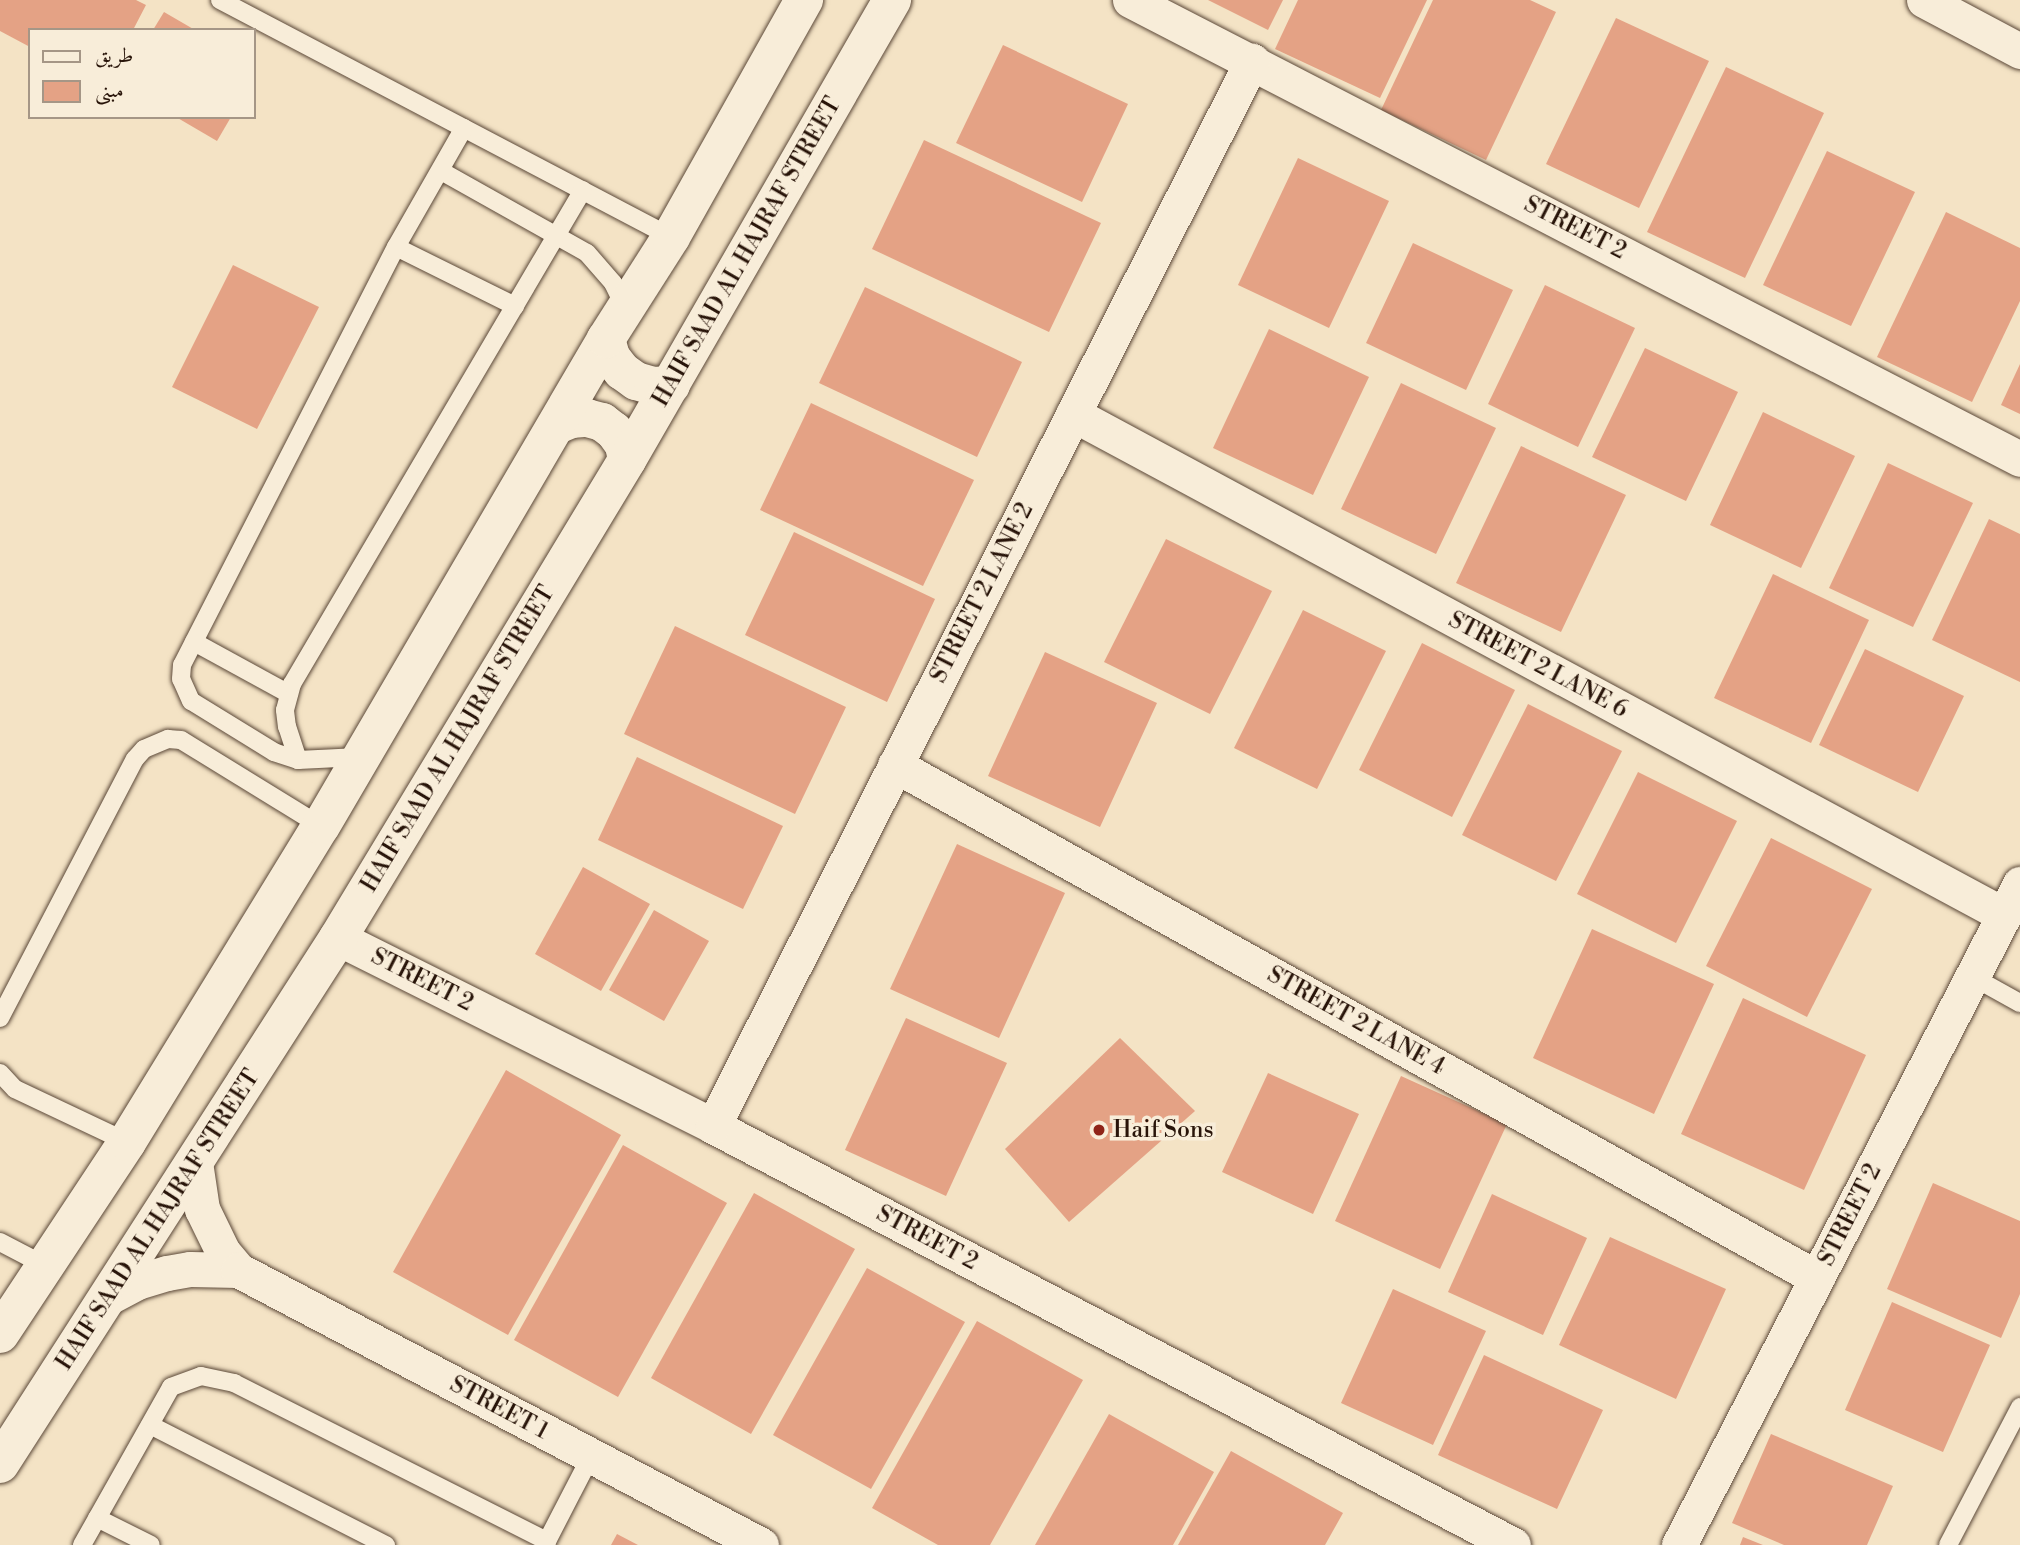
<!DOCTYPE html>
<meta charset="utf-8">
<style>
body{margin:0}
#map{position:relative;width:2020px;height:1545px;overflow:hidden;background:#f4e3c5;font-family:"Libre Bodoni",Amiri,serif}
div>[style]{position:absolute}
.building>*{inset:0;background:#e4a285}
.roads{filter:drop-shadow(0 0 2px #5b4838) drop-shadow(0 0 2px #5b4838)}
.service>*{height:18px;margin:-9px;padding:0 9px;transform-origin:9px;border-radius:9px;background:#f8edd9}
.minor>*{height:35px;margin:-17.5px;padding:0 17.5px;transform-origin:17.5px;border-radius:17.5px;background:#f8edd9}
.tertiary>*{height:38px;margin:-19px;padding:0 19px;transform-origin:19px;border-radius:19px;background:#f8edd9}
.dots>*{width:19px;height:19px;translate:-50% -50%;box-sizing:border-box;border:4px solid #f8edd9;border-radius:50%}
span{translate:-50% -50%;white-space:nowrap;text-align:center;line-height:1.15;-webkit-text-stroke:7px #f8edd9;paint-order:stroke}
.street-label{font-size:23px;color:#281409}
.poi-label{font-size:23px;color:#281409}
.left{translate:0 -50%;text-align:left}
.legend{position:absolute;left:28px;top:28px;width:228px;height:91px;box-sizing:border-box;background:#f8edd9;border:2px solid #a59686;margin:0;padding:9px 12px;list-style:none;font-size:21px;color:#281409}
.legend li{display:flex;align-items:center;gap:14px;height:35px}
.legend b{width:35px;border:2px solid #a59686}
</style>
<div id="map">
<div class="building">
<i style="clip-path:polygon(0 0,136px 0,146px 5px,133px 30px,30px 30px,30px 47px,0 31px)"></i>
<i style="clip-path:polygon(1208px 0,1283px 0,1268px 30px)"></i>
<i style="clip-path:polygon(1298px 0,1427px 0,1380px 98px,1275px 49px)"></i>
<i style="clip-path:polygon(1433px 0,1530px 0,1556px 12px,1486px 160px,1381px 110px)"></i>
<i style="clip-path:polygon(164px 12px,195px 30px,153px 30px)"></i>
<i style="clip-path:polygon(1616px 18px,1709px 61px,1639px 208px,1546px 164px)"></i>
<i style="clip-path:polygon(1003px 45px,1128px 104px,1082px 202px,956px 143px)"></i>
<i style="clip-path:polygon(1726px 67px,1824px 113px,1745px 278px,1647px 232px)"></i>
<i style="clip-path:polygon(176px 117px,231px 117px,217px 141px)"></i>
<i style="clip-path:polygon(924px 140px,1101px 223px,1049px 332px,872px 249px)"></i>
<i style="clip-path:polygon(1827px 151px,1915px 192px,1851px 326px,1763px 285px)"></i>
<i style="clip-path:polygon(1298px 158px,1389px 201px,1329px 328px,1238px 285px)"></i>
<i style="clip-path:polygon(1946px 212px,2020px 248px,2020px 301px,1972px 402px,1877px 357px)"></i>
<i style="clip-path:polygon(1413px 243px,1513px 290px,1466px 390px,1366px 343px)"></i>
<i style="clip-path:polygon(233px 265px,319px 307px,257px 429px,172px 387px)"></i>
<i style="clip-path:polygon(1545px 285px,1635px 328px,1578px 447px,1488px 404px)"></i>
<i style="clip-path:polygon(865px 287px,1022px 362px,977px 457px,819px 383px)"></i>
<i style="clip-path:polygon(1269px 329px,1369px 377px,1313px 495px,1213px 448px)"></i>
<i style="clip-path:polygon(1645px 348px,1738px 392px,1686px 501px,1592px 457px)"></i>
<i style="clip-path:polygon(2020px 364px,2020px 414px,2001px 405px)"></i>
<i style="clip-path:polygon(1401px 383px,1496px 428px,1436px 554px,1341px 509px)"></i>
<i style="clip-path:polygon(811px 403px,974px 480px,923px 586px,760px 510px)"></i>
<i style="clip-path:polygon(1763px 412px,1855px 456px,1801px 568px,1710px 525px)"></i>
<i style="clip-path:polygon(1521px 446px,1626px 495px,1561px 632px,1456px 583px)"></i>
<i style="clip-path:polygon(1888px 463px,1973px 503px,1913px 627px,1829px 588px)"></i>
<i style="clip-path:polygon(1989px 519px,2020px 534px,2020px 682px,1932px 640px)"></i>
<i style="clip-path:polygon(794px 532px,935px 599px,887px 702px,745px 635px)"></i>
<i style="clip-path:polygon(1166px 539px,1272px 591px,1210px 714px,1104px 662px)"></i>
<i style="clip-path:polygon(1773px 574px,1869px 620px,1811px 743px,1714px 698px)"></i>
<i style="clip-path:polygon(1303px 610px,1386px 651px,1317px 789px,1234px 748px)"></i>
<i style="clip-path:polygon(675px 626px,846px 707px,795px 814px,624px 734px)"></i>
<i style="clip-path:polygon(1422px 643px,1515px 690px,1452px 817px,1359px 770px)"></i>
<i style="clip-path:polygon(1865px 649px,1964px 696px,1918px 792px,1819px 745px)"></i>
<i style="clip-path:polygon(1045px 652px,1157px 703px,1100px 827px,988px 776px)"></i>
<i style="clip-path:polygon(1528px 704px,1622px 751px,1556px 881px,1462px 835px)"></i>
<i style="clip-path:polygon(637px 757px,783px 826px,743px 909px,598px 840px)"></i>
<i style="clip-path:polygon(1638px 772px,1737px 821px,1676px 943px,1577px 894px)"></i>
<i style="clip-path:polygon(1771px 838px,1872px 889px,1807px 1017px,1706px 966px)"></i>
<i style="clip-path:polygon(957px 844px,1065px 893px,999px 1038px,890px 989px)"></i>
<i style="clip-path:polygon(583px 867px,650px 904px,601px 991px,535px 954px)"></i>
<i style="clip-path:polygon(654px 910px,709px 941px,664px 1021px,609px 990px)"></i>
<i style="clip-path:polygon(1592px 929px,1714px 984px,1654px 1114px,1533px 1058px)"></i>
<i style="clip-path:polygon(1743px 998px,1866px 1055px,1804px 1190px,1681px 1134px)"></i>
<i style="clip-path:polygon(906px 1018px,1007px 1063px,946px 1196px,845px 1150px)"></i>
<i style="clip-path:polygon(1120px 1038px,1195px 1111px,1069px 1222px,1005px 1149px)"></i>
<i style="clip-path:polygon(506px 1070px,621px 1135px,508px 1335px,393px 1272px)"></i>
<i style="clip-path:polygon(1268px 1073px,1359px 1114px,1313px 1214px,1222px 1172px)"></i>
<i style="clip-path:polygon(1401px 1076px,1507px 1124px,1440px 1269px,1335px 1221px)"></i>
<i style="clip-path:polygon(623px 1145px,727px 1203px,618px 1397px,514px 1340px)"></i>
<i style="clip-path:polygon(1933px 1183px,2020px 1221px,2020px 1294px,2001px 1338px,1887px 1289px)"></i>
<i style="clip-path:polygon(754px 1193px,855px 1249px,751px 1434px,651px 1378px)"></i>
<i style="clip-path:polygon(1492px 1194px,1587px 1238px,1543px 1335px,1448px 1292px)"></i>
<i style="clip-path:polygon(1610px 1237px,1726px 1289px,1676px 1399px,1559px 1345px)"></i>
<i style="clip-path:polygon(867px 1268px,965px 1322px,871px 1489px,773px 1435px)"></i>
<i style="clip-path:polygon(1393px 1289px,1486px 1331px,1433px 1445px,1341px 1403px)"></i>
<i style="clip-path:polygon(1892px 1302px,1990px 1345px,1943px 1452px,1845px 1410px)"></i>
<i style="clip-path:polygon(977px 1321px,1083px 1380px,990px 1545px,938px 1545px,872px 1508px)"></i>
<i style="clip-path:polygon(1484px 1355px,1603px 1410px,1557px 1509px,1438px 1455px)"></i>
<i style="clip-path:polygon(1109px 1414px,1214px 1472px,1173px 1545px,1035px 1545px)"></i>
<i style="clip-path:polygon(1771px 1434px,1893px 1486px,1867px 1545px,1784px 1545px,1732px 1523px)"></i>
<i style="clip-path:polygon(1231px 1451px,1343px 1513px,1325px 1545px,1178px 1545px)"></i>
<i style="clip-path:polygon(617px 1534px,638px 1545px,611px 1545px)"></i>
<i style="clip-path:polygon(1743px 1537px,1763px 1545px,1740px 1545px)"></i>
</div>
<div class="roads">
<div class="service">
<i style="left:220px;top:0;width:509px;rotate:27.72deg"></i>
<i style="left:441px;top:171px;width:167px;rotate:29.3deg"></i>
<i style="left:587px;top:253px;width:40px;rotate:49deg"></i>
<i style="left:613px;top:283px;width:28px;rotate:64deg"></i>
<i style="left:396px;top:247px;width:133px;rotate:26.4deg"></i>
<i style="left:194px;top:642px;width:108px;rotate:28.7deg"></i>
<i style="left:359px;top:757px;width:61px;rotate:177.2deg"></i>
<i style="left:298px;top:760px;width:25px;rotate:-162deg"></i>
<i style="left:274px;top:752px;width:97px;rotate:-148.4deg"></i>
<i style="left:191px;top:701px;width:24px;rotate:-114deg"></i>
<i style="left:181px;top:679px;width:14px;rotate:-86deg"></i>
<i style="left:182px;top:665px;width:470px;rotate:-62.9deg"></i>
<i style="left:396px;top:247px;width:137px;rotate:-60.3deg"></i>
<i style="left:298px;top:760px;width:35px;rotate:-108deg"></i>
<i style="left:287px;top:727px;width:17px;rotate:-97deg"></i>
<i style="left:285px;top:710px;width:27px;rotate:-75deg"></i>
<i style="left:292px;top:684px;width:573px;rotate:-59.5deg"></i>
<i style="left:1973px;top:977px;width:54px;rotate:29deg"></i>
<i style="left:0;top:1018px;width:292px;rotate:-62.5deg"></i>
<i style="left:135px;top:759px;width:13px;rotate:-48deg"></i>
<i style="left:144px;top:749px;width:26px;rotate:-23deg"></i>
<i style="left:168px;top:739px;width:13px;rotate:4deg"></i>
<i style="left:181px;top:740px;width:164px;rotate:31.6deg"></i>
<i style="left:0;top:1073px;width:22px;rotate:47deg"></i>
<i style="left:15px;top:1089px;width:124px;rotate:25.3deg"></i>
<i style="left:0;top:1242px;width:52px;rotate:27.6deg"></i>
<i style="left:150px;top:1425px;width:265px;rotate:27deg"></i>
<i style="left:97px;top:1518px;width:60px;rotate:26.6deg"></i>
<i style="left:82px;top:1545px;width:181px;rotate:-60.6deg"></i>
<i style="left:171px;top:1387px;width:32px;rotate:-20deg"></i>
<i style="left:201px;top:1376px;width:34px;rotate:12deg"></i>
<i style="left:234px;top:1383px;width:351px;rotate:26.8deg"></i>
<i style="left:545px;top:1545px;width:100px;rotate:-62.7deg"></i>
<i style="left:1948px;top:1545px;width:156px;rotate:-62.4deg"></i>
</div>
<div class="minor">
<i style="left:1130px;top:0;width:1001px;rotate:27.28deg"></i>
<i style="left:1924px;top:0;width:109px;rotate:28deg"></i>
<i style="left:1073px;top:414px;width:1057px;rotate:28.29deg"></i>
<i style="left:895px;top:765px;width:1055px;rotate:29.09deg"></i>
<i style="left:338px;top:938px;width:419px;rotate:26.6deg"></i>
<i style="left:713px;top:1126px;width:903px;rotate:27.64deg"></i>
<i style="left:713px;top:1126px;width:1194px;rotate:-63.16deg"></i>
<i style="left:195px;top:1162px;width:48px;rotate:81.5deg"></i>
<i style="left:202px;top:1209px;width:48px;rotate:64deg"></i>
<i style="left:223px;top:1252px;width:23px;rotate:50deg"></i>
<i style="left:109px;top:1297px;width:32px;rotate:-28deg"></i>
<i style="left:137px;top:1282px;width:31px;rotate:-17deg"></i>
<i style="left:167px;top:1273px;width:23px;rotate:-10deg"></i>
<i style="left:190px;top:1269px;width:48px;rotate:1.2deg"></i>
<i style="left:238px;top:1270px;width:591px;rotate:27.74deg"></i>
<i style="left:1679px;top:1545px;width:744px;rotate:-62.71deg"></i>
</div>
<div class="tertiary">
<i style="left:606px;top:339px;width:19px;rotate:74deg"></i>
<i style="left:611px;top:357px;width:18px;rotate:52deg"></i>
<i style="left:622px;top:371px;width:17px;rotate:36deg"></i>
<i style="left:636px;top:381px;width:18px;rotate:16deg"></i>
<i style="left:653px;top:386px;width:18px;rotate:-3deg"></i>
<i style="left:557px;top:425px;width:15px;rotate:-23deg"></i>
<i style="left:571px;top:419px;width:16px;rotate:-4deg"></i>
<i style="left:587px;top:418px;width:16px;rotate:15deg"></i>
<i style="left:602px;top:422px;width:15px;rotate:37deg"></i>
<i style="left:614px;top:431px;width:17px;rotate:54deg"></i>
<i style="left:624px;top:445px;width:15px;rotate:79deg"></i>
<i style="left:0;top:1334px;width:230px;rotate:-56.5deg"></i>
<i style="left:127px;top:1142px;width:371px;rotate:-58.5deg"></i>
<i style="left:321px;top:826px;width:564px;rotate:-59.66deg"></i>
<i style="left:606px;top:339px;width:121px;rotate:-57.5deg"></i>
<i style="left:671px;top:237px;width:272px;rotate:-60.7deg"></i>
<i style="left:0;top:1464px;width:625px;rotate:-57.28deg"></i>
<i style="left:338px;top:938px;width:559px;rotate:-58.84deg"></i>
<i style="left:627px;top:460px;width:531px;rotate:-60.05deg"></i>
</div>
</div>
<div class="dots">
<i style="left:1099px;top:1130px;background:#8f2418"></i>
</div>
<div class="street-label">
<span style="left:1575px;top:228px;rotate:27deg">STREET 2</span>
<span style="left:747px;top:252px;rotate:-60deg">HAIF SAAD AL HAJRAF STREET</span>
<span style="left:982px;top:593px;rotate:-63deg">STREET 2 LANE 2</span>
<span style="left:1538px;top:665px;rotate:28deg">STREET 2 LANE 6</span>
<span style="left:458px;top:739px;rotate:-59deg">HAIF SAAD AL HAJRAF STREET</span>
<span style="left:422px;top:980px;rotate:27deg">STREET 2</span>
<span style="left:1356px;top:1021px;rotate:29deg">STREET 2 LANE 4</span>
<span style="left:1850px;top:1215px;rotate:-63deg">STREET 2</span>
<span style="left:158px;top:1220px;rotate:-57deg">HAIF SAAD AL HAJRAF STREET</span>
<span style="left:927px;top:1238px;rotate:28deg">STREET 2</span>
<span style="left:499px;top:1408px;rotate:28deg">STREET 1</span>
</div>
<div class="poi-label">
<span class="left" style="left:1113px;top:1130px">Haif Sons</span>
</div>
<ul class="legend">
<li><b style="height:9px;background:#f8edd9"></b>طريق</li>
<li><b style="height:19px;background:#e4a285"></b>مبنى</li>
</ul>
</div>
